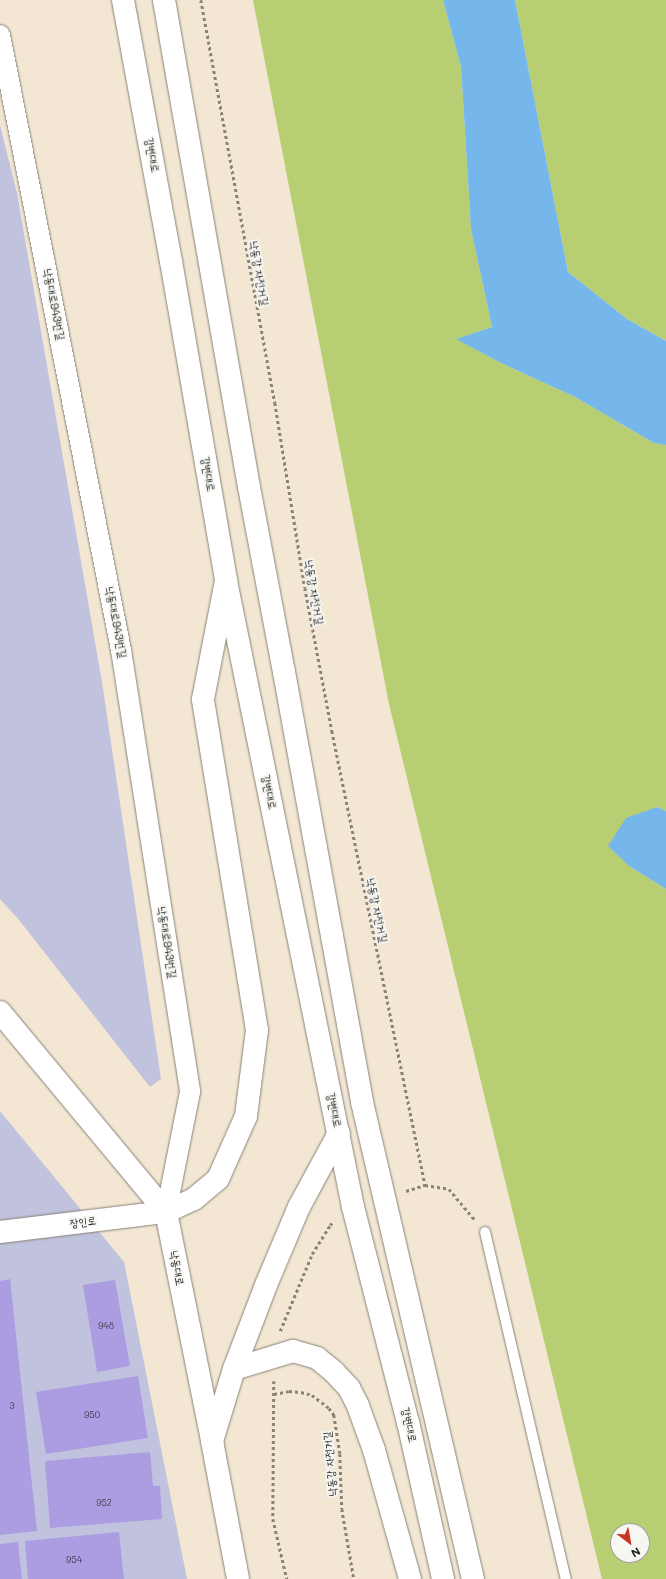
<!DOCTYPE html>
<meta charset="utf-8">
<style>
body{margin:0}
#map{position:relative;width:666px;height:1579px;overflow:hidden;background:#f3e7d4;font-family:Mali,"Poor Story",sans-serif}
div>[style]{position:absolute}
.industrial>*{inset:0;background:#c1c2dd}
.green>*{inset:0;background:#b8ce72}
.water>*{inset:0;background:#76b7eb}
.building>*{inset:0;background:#ac9de3}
.path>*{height:2.5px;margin-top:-1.25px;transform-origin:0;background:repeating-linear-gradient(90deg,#888278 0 3px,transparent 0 6px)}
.roads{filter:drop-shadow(0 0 1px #888278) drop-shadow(0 0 1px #888278)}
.service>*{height:10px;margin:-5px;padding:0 5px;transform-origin:5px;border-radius:5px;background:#fff}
.minor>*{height:20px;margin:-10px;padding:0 10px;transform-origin:10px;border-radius:10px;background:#fff}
.secondary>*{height:22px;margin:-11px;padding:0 11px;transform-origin:11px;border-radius:11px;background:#fff}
.trunk>*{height:22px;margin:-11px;padding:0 11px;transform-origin:11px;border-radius:11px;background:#fff}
span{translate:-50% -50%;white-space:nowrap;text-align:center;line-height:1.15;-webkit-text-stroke:3.5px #f6f6f2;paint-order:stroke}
.number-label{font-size:9px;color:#403c4e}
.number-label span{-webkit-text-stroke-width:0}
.street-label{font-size:11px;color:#1c1c1c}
.north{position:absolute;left:610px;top:1523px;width:40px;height:40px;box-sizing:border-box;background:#f6f6f2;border:1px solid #9f9f9c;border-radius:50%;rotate:149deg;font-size:11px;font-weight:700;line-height:16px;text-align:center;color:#1c1c1c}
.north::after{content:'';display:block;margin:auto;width:14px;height:18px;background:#c8321e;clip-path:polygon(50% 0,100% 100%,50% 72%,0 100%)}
</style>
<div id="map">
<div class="industrial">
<i style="clip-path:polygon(0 125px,17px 193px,102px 682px,161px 1079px,150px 1087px,19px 920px,0 899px)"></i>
<i style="clip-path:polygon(0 1111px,124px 1262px,187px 1579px,0 1579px)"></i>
</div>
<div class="green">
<i style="clip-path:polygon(evenodd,253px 0,443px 0,461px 67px,471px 229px,492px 327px,457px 339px,499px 362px,575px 397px,654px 443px,666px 445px,666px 811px,657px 807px,629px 866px,666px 889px,666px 1579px,602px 1579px,389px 704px,253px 0,618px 1531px,642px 1531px,642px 1555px,618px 1555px,618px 1531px)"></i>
<i style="clip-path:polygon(515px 0,666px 0,666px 341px,627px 319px,568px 272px)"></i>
</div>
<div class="water">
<i style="clip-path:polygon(443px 0,515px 0,568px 272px,627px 319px,666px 341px,666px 445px,654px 443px,575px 397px,499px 362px,456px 339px,492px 327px,471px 229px,461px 67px)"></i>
<i style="clip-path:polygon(657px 807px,666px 811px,666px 889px,629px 866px,608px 846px,626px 818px)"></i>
</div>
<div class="building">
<i style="clip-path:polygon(10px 1279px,37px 1531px,0 1535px,0 1281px)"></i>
<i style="clip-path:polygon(115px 1280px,130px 1366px,97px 1372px,83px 1285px)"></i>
<i style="clip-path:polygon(138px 1376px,148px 1438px,46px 1454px,36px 1392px)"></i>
<i style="clip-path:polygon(150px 1452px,153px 1486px,160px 1486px,162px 1519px,50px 1528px,45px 1461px)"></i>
<i style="clip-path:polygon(119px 1532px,124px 1579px,28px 1579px,25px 1541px)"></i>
<i style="clip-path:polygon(18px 1542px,22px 1579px,0 1579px,0 1544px)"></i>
</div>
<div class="path">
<i style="left:201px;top:0;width:410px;rotate:79.6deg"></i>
<i style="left:275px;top:403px;width:187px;rotate:80.8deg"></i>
<i style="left:305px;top:588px;width:146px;rotate:79.3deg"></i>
<i style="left:332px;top:731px;width:463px;rotate:78.4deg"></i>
<i style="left:406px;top:1191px;width:20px;rotate:-18deg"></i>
<i style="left:425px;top:1185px;width:24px;rotate:9deg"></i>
<i style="left:449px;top:1189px;width:40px;rotate:50deg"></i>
<i style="left:280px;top:1331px;width:83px;rotate:-67.4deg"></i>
<i style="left:312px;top:1254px;width:34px;rotate:-58deg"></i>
<i style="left:330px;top:1225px;width:6px;rotate:-45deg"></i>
<i style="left:274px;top:1381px;width:138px;rotate:90.4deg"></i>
<i style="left:273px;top:1519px;width:62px;rotate:76.9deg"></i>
<i style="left:274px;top:1394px;width:15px;rotate:-11deg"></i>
<i style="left:289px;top:1391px;width:12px;rotate:5deg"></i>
<i style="left:301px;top:1392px;width:11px;rotate:15deg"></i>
<i style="left:312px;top:1395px;width:21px;rotate:37deg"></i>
<i style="left:329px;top:1408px;width:9px;rotate:54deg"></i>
<i style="left:334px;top:1415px;width:39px;rotate:81deg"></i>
<i style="left:340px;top:1454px;width:55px;rotate:87.9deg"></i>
<i style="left:342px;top:1509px;width:71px;rotate:80.3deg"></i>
</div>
<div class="roads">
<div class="service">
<i style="left:485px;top:1232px;width:356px;rotate:76.9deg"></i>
</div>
<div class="minor">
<i style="left:0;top:35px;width:627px;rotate:78.87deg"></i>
<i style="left:121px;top:650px;width:447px;rotate:81.1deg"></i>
<i style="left:190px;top:1092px;width:122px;rotate:101.3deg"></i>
</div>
<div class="secondary">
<i style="left:0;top:1012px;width:260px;rotate:50.3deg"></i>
<i style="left:166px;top:1212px;width:234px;rotate:78.6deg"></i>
<i style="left:212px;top:1441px;width:140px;rotate:79.3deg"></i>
<i style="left:0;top:1232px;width:167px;rotate:-6.9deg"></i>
<i style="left:166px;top:1212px;width:31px;rotate:-25deg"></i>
<i style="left:194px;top:1199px;width:31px;rotate:-40deg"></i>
<i style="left:218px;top:1179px;width:69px;rotate:-66deg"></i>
<i style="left:246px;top:1116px;width:87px;rotate:-82.7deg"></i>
<i style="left:257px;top:1030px;width:335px;rotate:-99.3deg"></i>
<i style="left:203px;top:699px;width:120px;rotate:-79deg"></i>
</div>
<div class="trunk">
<i style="left:123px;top:0;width:265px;rotate:79.6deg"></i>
<i style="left:171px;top:261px;width:325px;rotate:80.2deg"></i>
<i style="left:226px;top:581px;width:639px;rotate:78.53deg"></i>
<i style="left:353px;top:1207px;width:222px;rotate:75.7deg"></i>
<i style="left:408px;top:1422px;width:161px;rotate:77.4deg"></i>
<i style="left:164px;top:0;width:494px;rotate:80.1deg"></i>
<i style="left:249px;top:487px;width:188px;rotate:79.3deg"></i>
<i style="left:284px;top:672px;width:437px;rotate:79.7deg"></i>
<i style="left:362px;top:1102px;width:490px;rotate:76.9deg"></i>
<i style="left:234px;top:1369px;width:62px;rotate:-17deg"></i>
<i style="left:293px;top:1351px;width:25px;rotate:16deg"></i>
<i style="left:317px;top:1358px;width:22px;rotate:39deg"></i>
<i style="left:334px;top:1372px;width:22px;rotate:47deg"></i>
<i style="left:349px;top:1388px;width:20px;rotate:63deg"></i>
<i style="left:358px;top:1406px;width:47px;rotate:70deg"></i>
<i style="left:374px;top:1450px;width:134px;rotate:74.4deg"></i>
<i style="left:212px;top:1441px;width:75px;rotate:-73deg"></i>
<i style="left:234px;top:1369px;width:90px;rotate:-69.1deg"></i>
<i style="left:266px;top:1285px;width:85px;rotate:-67.1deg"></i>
<i style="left:299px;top:1207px;width:84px;rotate:-61.6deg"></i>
</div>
</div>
<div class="number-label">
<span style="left:106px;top:1326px">948</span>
<span style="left:12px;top:1406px">3</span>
<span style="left:92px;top:1415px">950</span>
<span style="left:104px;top:1503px">952</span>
<span style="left:74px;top:1560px">954</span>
</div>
<div class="street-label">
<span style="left:152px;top:155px;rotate:79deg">강변대로</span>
<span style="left:259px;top:273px;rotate:80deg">낙동강 자전거길</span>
<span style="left:54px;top:304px;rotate:79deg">낙동대로943번길</span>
<span style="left:208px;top:474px;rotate:80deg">강변대로</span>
<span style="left:314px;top:592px;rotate:80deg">낙동강 자전거길</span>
<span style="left:116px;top:622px;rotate:79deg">낙동대로943번길</span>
<span style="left:269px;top:792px;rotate:78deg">강변대로</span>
<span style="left:377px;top:910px;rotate:78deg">낙동강 자전거길</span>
<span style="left:167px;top:942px;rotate:81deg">낙동대로943번길</span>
<span style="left:334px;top:1110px;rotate:78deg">강변대로</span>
<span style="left:83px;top:1222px;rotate:-7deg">장인로</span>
<span style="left:177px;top:1268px;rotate:79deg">낙동대로</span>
<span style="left:409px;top:1425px;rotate:77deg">강변대로</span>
<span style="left:330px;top:1464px;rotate:-95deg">낙동강 자전거길</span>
</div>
<div class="north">N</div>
</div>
